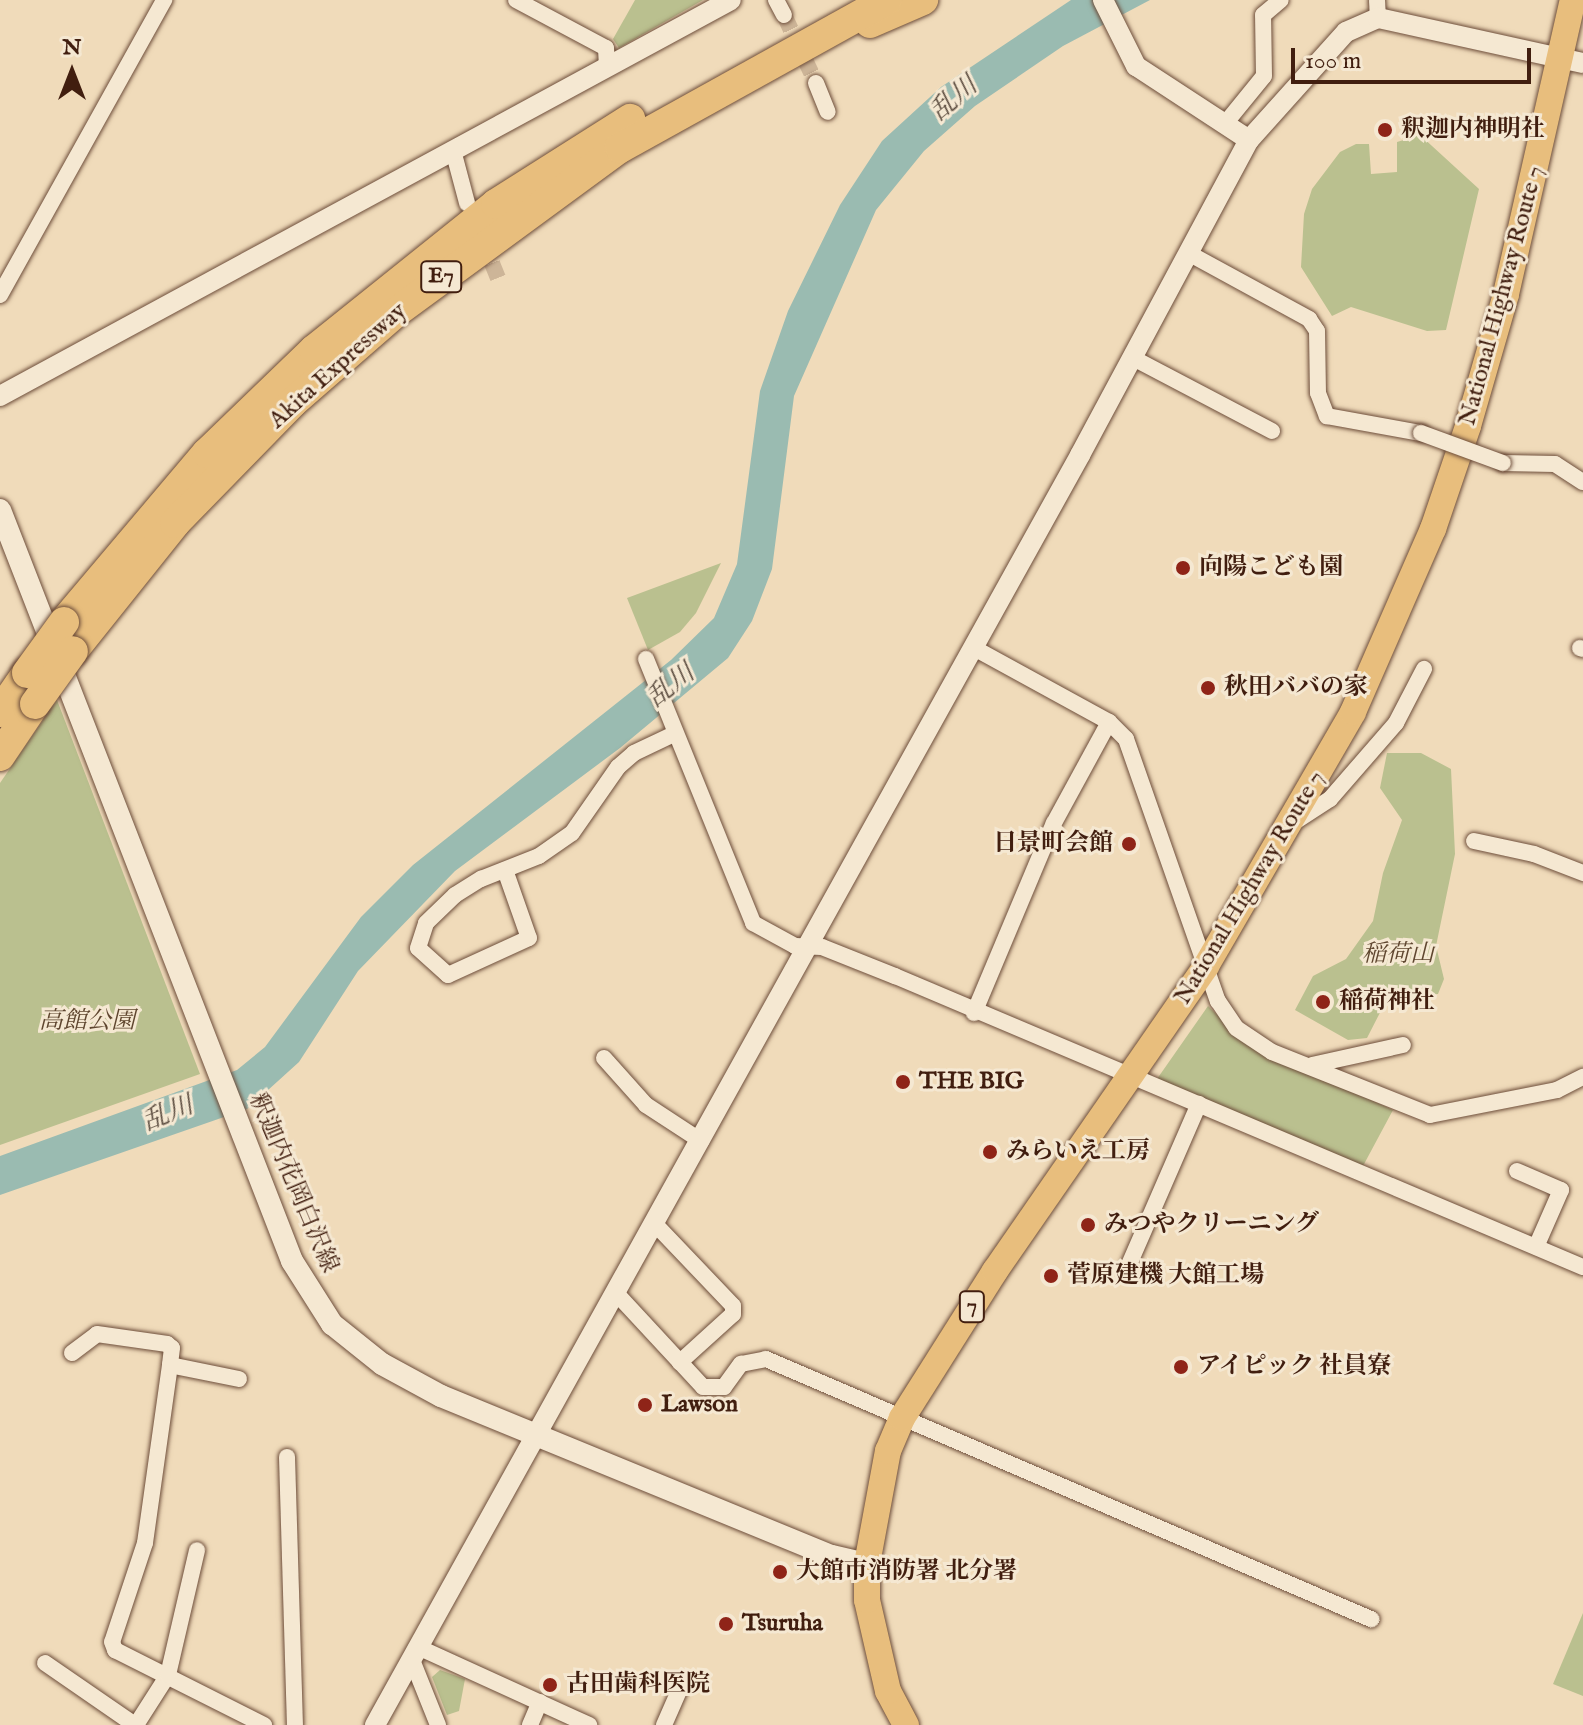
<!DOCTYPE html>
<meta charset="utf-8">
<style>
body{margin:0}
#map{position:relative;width:1583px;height:1725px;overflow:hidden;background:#f0dbba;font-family:"IM FELL English","Noto Serif JP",serif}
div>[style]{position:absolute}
.green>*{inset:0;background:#bac08f}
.water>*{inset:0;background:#9abbb1}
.minor-tunnel>*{height:16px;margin-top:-8px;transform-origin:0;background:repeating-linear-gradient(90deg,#cdb598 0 16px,transparent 0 24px)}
.roads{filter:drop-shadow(0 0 2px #6d4d3a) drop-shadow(0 0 2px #6d4d3a)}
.minor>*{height:16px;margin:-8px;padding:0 8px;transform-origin:8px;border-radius:8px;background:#f5e8d2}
.tertiary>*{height:20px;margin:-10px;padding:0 10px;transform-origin:10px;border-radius:10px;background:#f5e8d2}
.secondary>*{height:22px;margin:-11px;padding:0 11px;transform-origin:11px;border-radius:11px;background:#f5e8d2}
.trunk>*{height:26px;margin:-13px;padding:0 13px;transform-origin:13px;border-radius:13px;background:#e8be7d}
.motorway>*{height:30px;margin:-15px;padding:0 15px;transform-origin:15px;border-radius:15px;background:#e8be7d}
.bridges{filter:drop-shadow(0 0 2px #6d4d3a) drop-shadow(0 0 2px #6d4d3a)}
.minor-bridge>*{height:16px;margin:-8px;padding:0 8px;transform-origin:8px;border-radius:8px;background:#f5e8d2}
.motorway-bridge>*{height:30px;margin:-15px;padding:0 15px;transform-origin:15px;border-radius:15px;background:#e8be7d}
.dots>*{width:22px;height:22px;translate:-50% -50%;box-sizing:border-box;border:4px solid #f5e8d2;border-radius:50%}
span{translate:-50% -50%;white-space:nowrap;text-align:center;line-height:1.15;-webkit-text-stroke:6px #f5e8d2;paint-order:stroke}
.shield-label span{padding:2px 6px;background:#f5e8d2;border:2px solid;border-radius:6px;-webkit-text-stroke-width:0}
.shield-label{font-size:22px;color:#411e0f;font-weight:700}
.poi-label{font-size:24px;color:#411e0f;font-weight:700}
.left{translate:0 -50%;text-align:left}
.right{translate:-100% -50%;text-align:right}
.street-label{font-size:24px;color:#411e0f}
.park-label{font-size:24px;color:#5f462f;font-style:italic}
.water-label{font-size:26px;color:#5c4d40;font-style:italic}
.north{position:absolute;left:32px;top:32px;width:80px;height:80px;-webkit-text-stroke:6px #f5e8d2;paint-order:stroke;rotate:0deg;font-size:22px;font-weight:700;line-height:32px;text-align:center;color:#411e0f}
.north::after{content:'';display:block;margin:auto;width:28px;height:36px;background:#411e0f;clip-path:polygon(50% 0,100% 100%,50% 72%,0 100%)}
.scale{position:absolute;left:1291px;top:48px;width:240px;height:36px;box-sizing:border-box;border:4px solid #411e0f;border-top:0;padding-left:10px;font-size:24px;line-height:28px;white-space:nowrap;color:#411e0f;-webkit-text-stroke:6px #f5e8d2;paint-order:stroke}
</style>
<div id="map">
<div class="green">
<i style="clip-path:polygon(635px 0,703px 0,619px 48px,613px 39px)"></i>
<i style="clip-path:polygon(1420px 135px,1479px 189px,1446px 330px,1427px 331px,1351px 307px,1332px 316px,1301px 267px,1304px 214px,1312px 189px,1340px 152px,1356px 144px,1369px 144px,1371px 174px,1397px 172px,1397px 142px)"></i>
<i style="clip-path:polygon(721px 563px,696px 613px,680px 632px,648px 650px,627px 598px)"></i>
<i style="clip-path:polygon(57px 700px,200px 1074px,0 1145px,0 783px)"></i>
<i style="clip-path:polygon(1387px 753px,1421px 753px,1451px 769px,1455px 854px,1436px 946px,1444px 979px,1438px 994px,1388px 997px,1367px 1038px,1348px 1040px,1295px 1010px,1313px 976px,1346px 959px,1373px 921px,1383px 873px,1402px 820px,1380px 788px)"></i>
<i style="clip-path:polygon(1208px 1006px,1246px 1043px,1393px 1110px,1363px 1166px,1157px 1079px)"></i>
<i style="clip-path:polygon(1583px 1613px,1583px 1696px,1553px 1684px)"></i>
<i style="clip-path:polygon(440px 1670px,465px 1679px,459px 1711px,447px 1715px,432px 1677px)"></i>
</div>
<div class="water">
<i style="clip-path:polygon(1071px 0,1150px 0,1063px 46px,975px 106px,924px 151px,876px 210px,794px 396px,772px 569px,752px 621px,728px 658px,620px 748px,455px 871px,358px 971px,299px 1062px,247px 1109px,0 1195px,0 1156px,237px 1070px,265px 1047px,361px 917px,413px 865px,671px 660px,714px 618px,737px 564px,760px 391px,788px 311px,840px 205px,882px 141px,941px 87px)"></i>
</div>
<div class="minor-tunnel">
<i style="left:784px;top:15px;width:75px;rotate:64.8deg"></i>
<i style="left:483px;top:241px;width:40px;rotate:68deg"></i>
</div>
<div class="roads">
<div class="minor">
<i style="left:516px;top:0;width:102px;rotate:28.1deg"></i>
<i style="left:606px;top:48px;width:18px;rotate:87deg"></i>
<i style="left:776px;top:0;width:17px;rotate:62deg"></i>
<i style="left:1377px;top:0;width:18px;rotate:87deg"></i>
<i style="left:816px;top:83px;width:31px;rotate:68deg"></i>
<i style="left:1224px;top:125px;width:63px;rotate:-50.8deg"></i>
<i style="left:1264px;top:76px;width:61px;rotate:-90.9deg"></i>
<i style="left:1263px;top:15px;width:23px;rotate:-40deg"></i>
<i style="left:454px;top:154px;width:51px;rotate:75.1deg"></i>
<i style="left:1190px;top:254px;width:136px;rotate:28.6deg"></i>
<i style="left:1309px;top:319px;width:14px;rotate:56deg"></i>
<i style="left:1317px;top:331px;width:62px;rotate:89.1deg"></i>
<i style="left:1318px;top:393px;width:25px;rotate:69deg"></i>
<i style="left:1327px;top:416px;width:96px;rotate:10.3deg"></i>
<i style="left:0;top:295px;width:338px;rotate:-60.9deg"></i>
<i style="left:1133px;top:358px;width:157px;rotate:27.7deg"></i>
<i style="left:1503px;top:463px;width:52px;rotate:1.1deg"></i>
<i style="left:1555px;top:464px;width:33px;rotate:33deg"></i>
<i style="left:974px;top:648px;width:154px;rotate:28.7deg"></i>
<i style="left:1109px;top:722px;width:24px;rotate:45deg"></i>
<i style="left:1126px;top:739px;width:278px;rotate:70.7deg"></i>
<i style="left:1218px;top:1001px;width:32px;rotate:56deg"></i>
<i style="left:1236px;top:1028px;width:43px;rotate:33.7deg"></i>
<i style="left:1272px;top:1052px;width:170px;rotate:21.7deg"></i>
<i style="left:1430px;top:1115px;width:129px;rotate:-11.1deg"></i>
<i style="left:1557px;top:1090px;width:29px;rotate:-27deg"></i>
<i style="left:1580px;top:648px;width:3px;rotate:18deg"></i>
<i style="left:646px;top:659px;width:285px;rotate:67.9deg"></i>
<i style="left:753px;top:923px;width:48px;rotate:28.7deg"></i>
<i style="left:795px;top:946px;width:27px;rotate:2deg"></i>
<i style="left:822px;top:947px;width:79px;rotate:21.7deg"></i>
<i style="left:895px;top:976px;width:747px;rotate:22.93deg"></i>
<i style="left:1293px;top:823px;width:44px;rotate:-33deg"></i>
<i style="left:1330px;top:799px;width:101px;rotate:-49deg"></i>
<i style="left:1396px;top:723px;width:61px;rotate:-62.6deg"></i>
<i style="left:1474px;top:841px;width:61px;rotate:12.2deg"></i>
<i style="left:1534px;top:854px;width:53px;rotate:21.2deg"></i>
<i style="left:505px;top:870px;width:72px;rotate:70.6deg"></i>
<i style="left:529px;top:938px;width:89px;rotate:155.4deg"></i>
<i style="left:448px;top:975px;width:40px;rotate:-138deg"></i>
<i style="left:418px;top:948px;width:26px;rotate:-72deg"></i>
<i style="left:426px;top:923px;width:40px;rotate:-44deg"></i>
<i style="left:455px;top:895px;width:31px;rotate:-32deg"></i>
<i style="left:481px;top:879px;width:62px;rotate:-21.6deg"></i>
<i style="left:539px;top:856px;width:40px;rotate:-34.9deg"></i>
<i style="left:572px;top:833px;width:80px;rotate:-55.1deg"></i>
<i style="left:618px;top:767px;width:21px;rotate:-41deg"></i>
<i style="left:634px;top:753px;width:44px;rotate:-25.4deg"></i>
<i style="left:974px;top:1013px;width:206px;rotate:-67.2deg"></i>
<i style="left:1054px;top:823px;width:115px;rotate:-61.4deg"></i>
<i style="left:604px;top:1058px;width:63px;rotate:48.2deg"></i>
<i style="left:646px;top:1105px;width:66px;rotate:33.2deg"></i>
<i style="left:1312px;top:1065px;width:93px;rotate:-12.4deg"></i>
<i style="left:1517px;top:1171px;width:48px;rotate:23.4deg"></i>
<i style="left:1561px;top:1190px;width:62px;rotate:113.7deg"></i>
<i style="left:655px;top:1224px;width:113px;rotate:46.4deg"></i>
<i style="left:733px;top:1306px;width:8px;rotate:90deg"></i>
<i style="left:733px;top:1314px;width:72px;rotate:137.8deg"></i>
<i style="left:1128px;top:1267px;width:178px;rotate:-66.5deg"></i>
<i style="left:616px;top:1293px;width:128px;rotate:47.2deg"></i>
<i style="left:703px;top:1387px;width:21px"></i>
<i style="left:724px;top:1387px;width:29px;rotate:-54deg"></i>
<i style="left:741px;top:1364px;width:25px;rotate:-11deg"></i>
<i style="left:766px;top:1359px;width:659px;rotate:23.26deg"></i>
<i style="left:72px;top:1353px;width:31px;rotate:-37deg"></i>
<i style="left:97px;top:1334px;width:71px;rotate:8.1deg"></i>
<i style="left:167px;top:1344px;width:6px;rotate:39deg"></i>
<i style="left:172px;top:1348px;width:17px;rotate:97deg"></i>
<i style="left:239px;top:1379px;width:70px;rotate:-168.5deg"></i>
<i style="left:170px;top:1365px;width:180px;rotate:98deg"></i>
<i style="left:145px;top:1543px;width:104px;rotate:108.4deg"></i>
<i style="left:112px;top:1642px;width:9px;rotate:69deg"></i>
<i style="left:115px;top:1650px;width:167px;rotate:26.7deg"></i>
<i style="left:287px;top:1457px;width:268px;rotate:88.3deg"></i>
<i style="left:420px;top:1648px;width:186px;rotate:24.5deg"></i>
<i style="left:412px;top:1660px;width:70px;rotate:68.2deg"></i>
<i style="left:45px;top:1663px;width:109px;rotate:34.6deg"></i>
<i style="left:136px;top:1725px;width:59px;rotate:-57.4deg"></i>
<i style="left:168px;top:1675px;width:128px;rotate:-76.9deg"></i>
<i style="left:530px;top:1725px;width:25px;rotate:-67deg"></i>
<i style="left:664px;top:1725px;width:45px;rotate:-66.3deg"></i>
</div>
<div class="tertiary">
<i style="left:1103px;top:0;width:74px;rotate:63.4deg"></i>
<i style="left:1136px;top:66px;width:135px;rotate:33.2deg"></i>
<i style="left:0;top:396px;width:831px;rotate:-28.45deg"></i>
<i style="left:375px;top:1725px;width:1453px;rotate:-60.96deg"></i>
<i style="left:1080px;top:455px;width:357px;rotate:-61.8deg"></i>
<i style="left:1249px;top:140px;width:145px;rotate:-48.1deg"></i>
<i style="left:1346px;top:32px;width:35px;rotate:-24deg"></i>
<i style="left:1378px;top:18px;width:210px;rotate:12.4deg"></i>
</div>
<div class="secondary">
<i style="left:0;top:510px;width:806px;rotate:68.75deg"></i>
<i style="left:292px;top:1261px;width:75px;rotate:57.6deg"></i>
<i style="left:332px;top:1324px;width:64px;rotate:38.7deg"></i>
<i style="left:382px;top:1364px;width:67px;rotate:28.5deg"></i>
<i style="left:441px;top:1396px;width:422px;rotate:22.3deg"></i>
<i style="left:832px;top:1556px;width:36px;rotate:13deg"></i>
</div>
<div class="trunk">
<i style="left:906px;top:1725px;width:38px;rotate:-118deg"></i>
<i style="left:888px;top:1691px;width:93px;rotate:-103deg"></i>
<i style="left:867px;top:1600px;width:36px;rotate:-90deg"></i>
<i style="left:867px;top:1564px;width:115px;rotate:-79.5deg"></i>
<i style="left:888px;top:1451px;width:36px;rotate:-67deg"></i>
<i style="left:902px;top:1418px;width:174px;rotate:-57.7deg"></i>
<i style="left:995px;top:1271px;width:371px;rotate:-55.3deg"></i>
<i style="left:1206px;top:966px;width:293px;rotate:-59.9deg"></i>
<i style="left:1353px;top:712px;width:200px;rotate:-66.4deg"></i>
<i style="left:1433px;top:529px;width:109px;rotate:-71.2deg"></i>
<i style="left:1468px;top:426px;width:137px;rotate:-73.9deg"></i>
<i style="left:1506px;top:294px;width:302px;rotate:-77.2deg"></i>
</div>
<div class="motorway">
<i style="left:870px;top:23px;width:58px;rotate:-23.5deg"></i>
<i style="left:64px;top:622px;width:221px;rotate:-49.8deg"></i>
<i style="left:207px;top:453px;width:149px;rotate:-43.9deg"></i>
<i style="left:314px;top:350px;width:233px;rotate:-38.7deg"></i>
<i style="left:496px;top:204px;width:159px;rotate:-32.4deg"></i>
<i style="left:73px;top:651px;width:164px;rotate:-51.4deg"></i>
<i style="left:175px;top:523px;width:168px;rotate:-45.7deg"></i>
<i style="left:292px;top:403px;width:137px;rotate:-41.1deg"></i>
<i style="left:395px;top:313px;width:279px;rotate:-36.3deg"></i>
<i style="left:620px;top:148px;width:305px;rotate:-29deg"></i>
<i style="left:0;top:712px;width:47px;rotate:-55.3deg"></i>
<i style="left:0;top:756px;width:63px;rotate:-56.1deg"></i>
</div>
</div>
<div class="bridges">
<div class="minor-bridge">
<i style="left:1421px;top:433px;width:87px;rotate:20.1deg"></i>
</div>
<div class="motorway-bridge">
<i style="left:27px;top:673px;width:63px;rotate:-54deg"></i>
<i style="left:35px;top:704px;width:65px;rotate:-54.4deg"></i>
</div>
</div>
<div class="dots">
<i style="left:1385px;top:130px;background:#8f2418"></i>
<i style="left:1183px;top:568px;background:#8f2418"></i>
<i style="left:1208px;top:688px;background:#8f2418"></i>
<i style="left:1129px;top:844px;background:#8f2418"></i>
<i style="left:1323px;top:1002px;background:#8f2418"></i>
<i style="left:903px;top:1082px;background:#8f2418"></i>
<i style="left:990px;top:1152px;background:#8f2418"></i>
<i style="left:1088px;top:1225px;background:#8f2418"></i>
<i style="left:1051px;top:1276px;background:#8f2418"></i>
<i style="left:1181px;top:1367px;background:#8f2418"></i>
<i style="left:645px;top:1405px;background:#8f2418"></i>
<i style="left:780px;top:1572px;background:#8f2418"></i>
<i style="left:726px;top:1624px;background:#8f2418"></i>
<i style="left:550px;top:1685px;background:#8f2418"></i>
</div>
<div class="shield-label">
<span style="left:441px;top:277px">E7</span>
<span style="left:972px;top:1307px">7</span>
</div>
<div class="poi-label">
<span class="left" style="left:1401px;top:130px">釈迦内神明社</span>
<span class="left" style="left:1199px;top:568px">向陽こども園</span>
<span class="left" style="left:1224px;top:688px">秋田ババの家</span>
<span class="right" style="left:1113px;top:844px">日景町会館</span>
<span class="left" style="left:1339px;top:1002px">稲荷神社</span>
<span class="left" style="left:919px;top:1082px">THE BIG</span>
<span class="left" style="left:1006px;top:1152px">みらいえ工房</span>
<span class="left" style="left:1104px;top:1225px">みつやクリーニング</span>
<span class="left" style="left:1067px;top:1276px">菅原建機 大館工場</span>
<span class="left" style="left:1197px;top:1367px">アイピック 社員寮</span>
<span class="left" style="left:661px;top:1405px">Lawson</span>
<span class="left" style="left:796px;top:1572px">大館市消防署 北分署</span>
<span class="left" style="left:742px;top:1624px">Tsuruha</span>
<span class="left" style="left:566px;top:1685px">古田歯科医院</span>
</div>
<div class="street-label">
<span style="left:1502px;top:296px;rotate:-75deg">National Highway Route 7</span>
<span style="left:338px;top:366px;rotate:-42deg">Akita Expressway</span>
<span style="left:1250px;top:888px;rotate:-59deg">National Highway Route 7</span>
<span style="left:293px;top:1183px;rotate:67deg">釈迦内花岡白沢線</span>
</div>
<div class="park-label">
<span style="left:1398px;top:955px">稲荷山</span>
<span style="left:87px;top:1022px">高館公園</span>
</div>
<div class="water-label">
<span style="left:954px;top:99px;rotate:-40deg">乱川</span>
<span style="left:671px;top:686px;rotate:-38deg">乱川</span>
<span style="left:168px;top:1114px;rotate:-22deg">乱川</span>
</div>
<div class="north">N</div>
<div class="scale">100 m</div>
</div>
